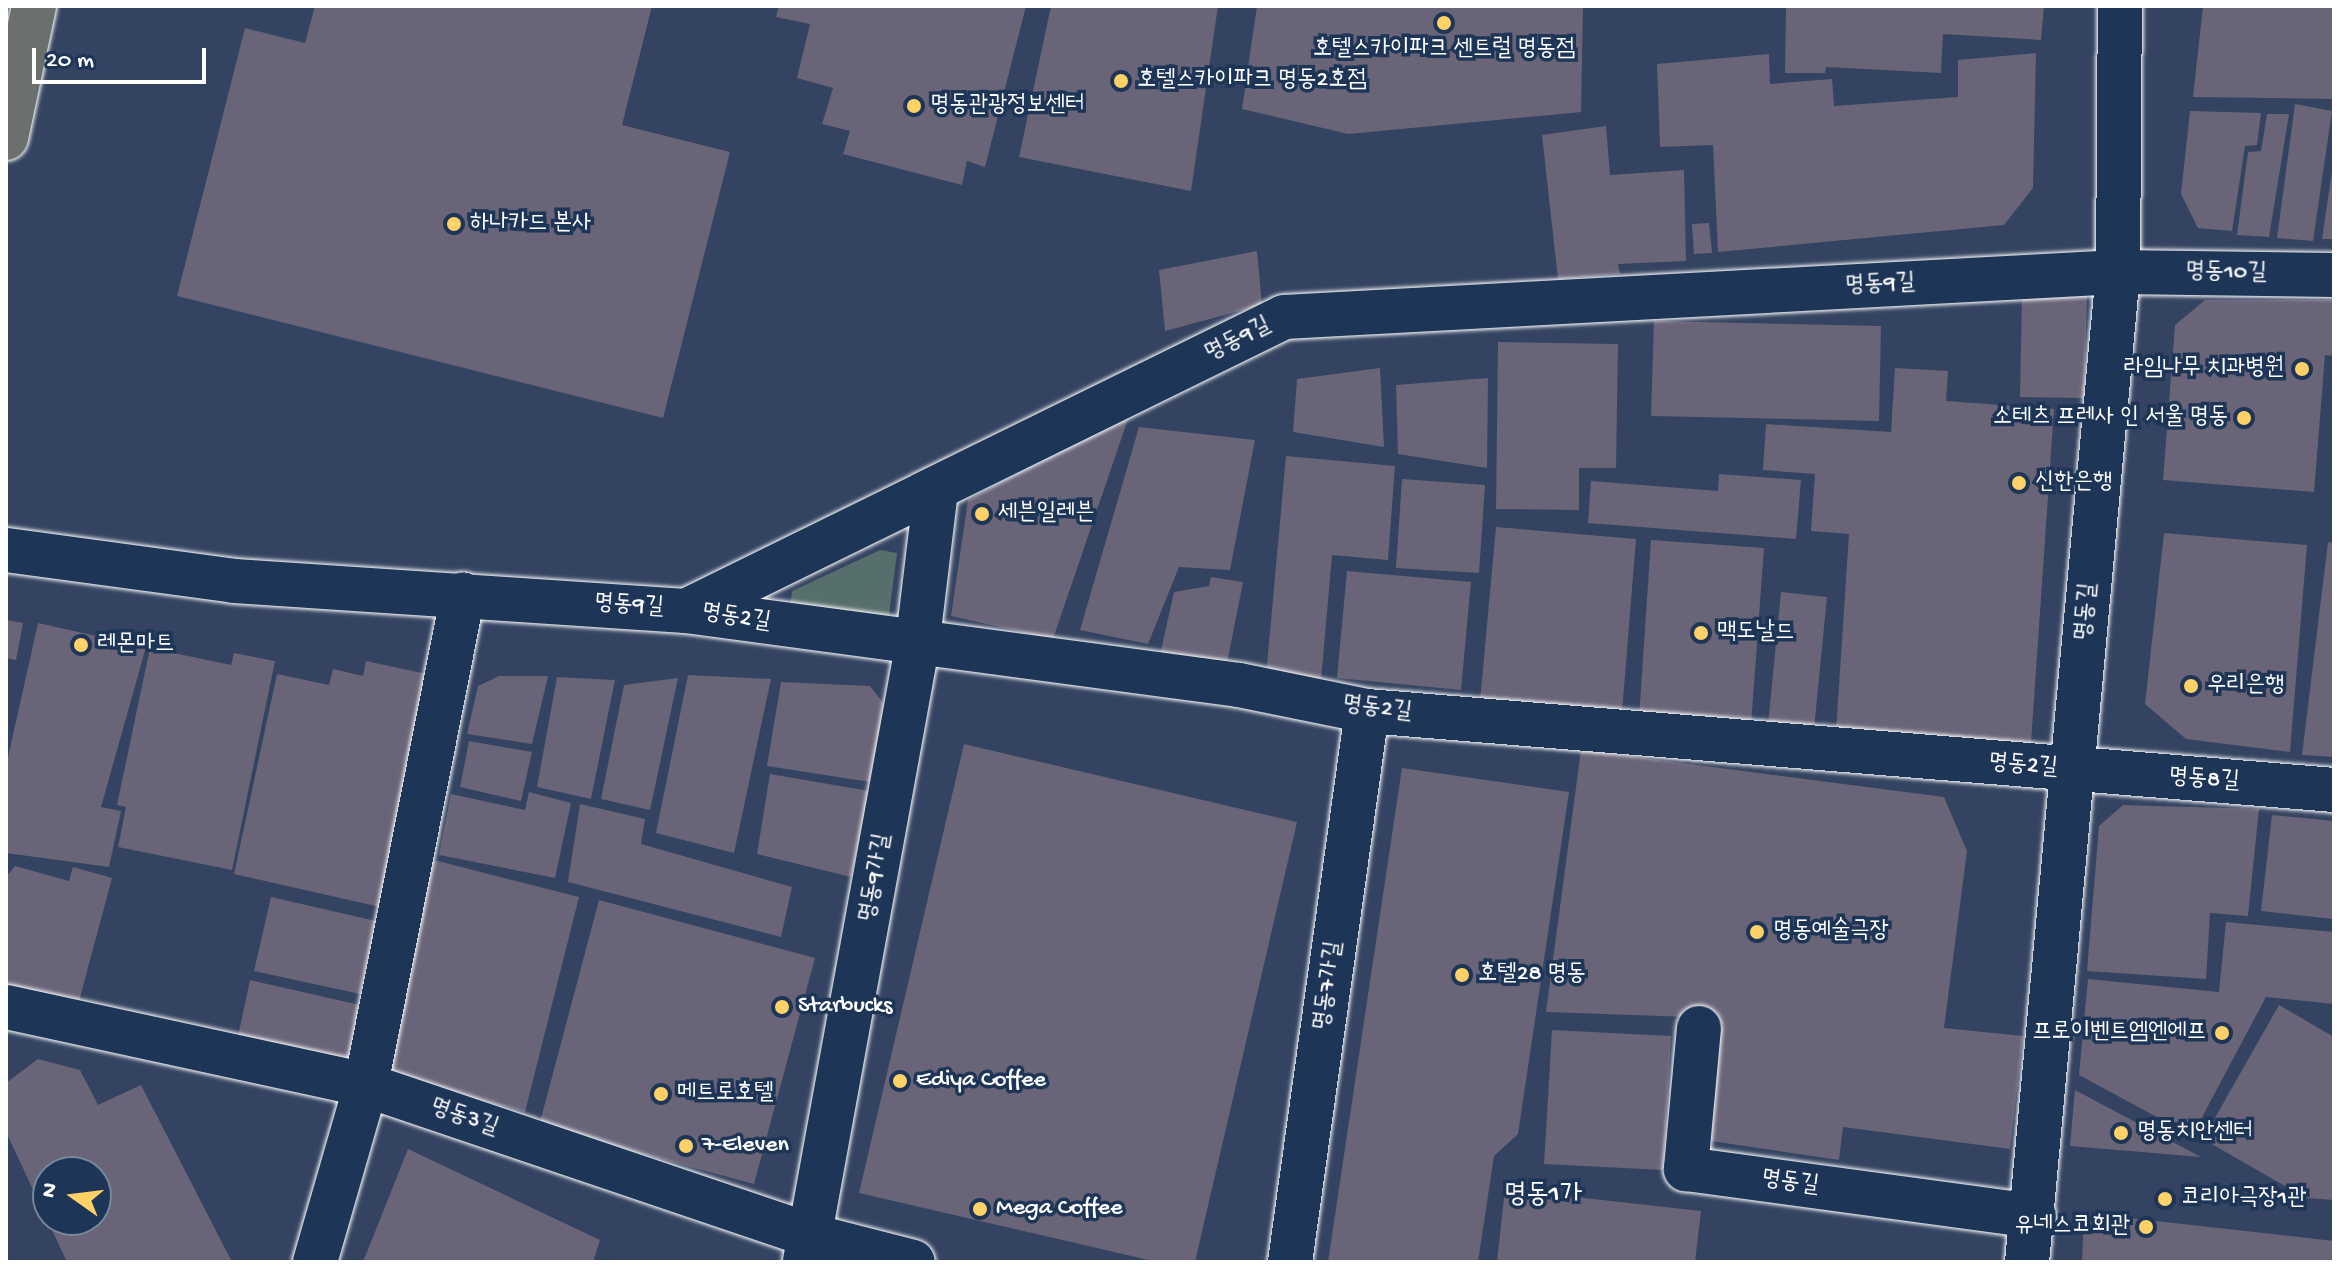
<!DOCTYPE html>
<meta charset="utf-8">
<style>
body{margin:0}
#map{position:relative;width:2340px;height:1268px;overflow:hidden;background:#344361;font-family:"Gochi Hand","Poor Story",sans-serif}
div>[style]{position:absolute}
.green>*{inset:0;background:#576f6c}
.building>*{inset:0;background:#696478}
.roads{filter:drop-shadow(0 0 2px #fff) drop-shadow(0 0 2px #fff)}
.minor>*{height:44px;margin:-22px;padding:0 22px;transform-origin:22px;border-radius:22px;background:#1d3557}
.primary>*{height:44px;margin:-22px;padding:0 22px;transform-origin:22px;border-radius:22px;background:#6c706d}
.dots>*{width:22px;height:22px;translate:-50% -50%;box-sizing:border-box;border:4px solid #1d3557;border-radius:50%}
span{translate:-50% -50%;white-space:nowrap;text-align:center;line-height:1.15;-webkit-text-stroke:7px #1d3557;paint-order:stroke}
.poi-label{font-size:24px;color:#fff}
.left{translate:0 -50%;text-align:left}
.right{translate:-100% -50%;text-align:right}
.street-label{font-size:24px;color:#fff}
.quarter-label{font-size:28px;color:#fff}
.frame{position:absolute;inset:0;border:8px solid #fff;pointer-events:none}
.north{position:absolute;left:32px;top:1156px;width:80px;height:80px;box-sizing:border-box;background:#1d3557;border:2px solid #77869a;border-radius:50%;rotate:284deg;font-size:22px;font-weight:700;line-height:32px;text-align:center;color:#fff}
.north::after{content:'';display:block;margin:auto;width:28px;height:36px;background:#ffd166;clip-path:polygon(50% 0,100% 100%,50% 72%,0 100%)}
.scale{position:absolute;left:32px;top:48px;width:174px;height:36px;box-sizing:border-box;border:4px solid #fff;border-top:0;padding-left:10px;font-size:24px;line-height:28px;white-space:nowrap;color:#fff;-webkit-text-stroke:6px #1d3557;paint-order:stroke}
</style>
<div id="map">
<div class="green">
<i style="clip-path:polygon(880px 550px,897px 553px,888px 623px,790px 610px,792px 591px)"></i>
</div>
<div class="building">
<i style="clip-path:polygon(315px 6px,652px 6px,622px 125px,730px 152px,663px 418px,177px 296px,245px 28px,305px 43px)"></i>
<i style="clip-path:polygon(779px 6px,1026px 6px,985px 167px,967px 161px,962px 185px,843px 154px,850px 131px,822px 124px,833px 88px,797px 78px,810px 24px,776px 17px)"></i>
<i style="clip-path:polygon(1051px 6px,1218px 6px,1191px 191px,1019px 157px)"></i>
<i style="clip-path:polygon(1257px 6px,1583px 6px,1581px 112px,1348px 134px,1242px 109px)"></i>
<i style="clip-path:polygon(1786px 6px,2044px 6px,2041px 40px,1943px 34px,1941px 73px,1826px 67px,1825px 73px,1785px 73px)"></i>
<i style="clip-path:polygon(2203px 6px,2334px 6px,2334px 99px,2193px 97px)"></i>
<i style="clip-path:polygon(2036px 53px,2033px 188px,2004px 225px,1718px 252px,1713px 145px,1660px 147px,1657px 64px,1769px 54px,1770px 84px,1832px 79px,1834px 106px,1958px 97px,1958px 60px)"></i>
<i style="clip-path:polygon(2295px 104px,2332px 111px,2313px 241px,2277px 238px)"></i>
<i style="clip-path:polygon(2190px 111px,2261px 113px,2257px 145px,2245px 146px,2232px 231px,2198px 228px,2181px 194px)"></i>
<i style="clip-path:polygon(2267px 114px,2289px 114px,2269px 237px,2237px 235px,2248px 152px,2261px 151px)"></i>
<i style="clip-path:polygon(1606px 126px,1610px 175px,1684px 170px,1686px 261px,1618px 264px,1620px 274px,1558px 279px,1542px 135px)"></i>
<i style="clip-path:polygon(2332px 171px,2334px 239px,2322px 239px)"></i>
<i style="clip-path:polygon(1709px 223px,1712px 253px,1694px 254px,1692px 224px)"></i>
<i style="clip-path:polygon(1257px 251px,1262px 305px,1165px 331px,1159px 270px)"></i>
<i style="clip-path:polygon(2022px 294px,2087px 296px,2084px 398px,2020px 397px)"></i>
<i style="clip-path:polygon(2205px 300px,2334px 300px,2334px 356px,2325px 355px,2314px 492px,2163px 480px,2175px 325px)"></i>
<i style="clip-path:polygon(1654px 321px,1881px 326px,1879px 421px,1651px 416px)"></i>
<i style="clip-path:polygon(1498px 342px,1618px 344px,1616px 468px,1579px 468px,1579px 510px,1496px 509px)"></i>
<i style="clip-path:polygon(1380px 368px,1384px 447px,1293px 432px,1297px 379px)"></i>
<i style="clip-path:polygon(1895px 368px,1948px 371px,1946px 401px,2054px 409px,2031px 743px,1836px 731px,1849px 534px,1811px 531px,1815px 474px,1763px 470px,1766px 424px,1891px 432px)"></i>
<i style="clip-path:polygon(1488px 378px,1487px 468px,1398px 454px,1396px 385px)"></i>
<i style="clip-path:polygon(1130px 413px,1053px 639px,951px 616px,968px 500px)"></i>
<i style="clip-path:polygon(1139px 427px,1255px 440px,1230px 570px,1179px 567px,1148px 644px,1080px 630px)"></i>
<i style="clip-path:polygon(1286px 456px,1395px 466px,1388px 560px,1332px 555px,1321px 681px,1266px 676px)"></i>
<i style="clip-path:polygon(1719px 474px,1801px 480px,1796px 539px,1588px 523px,1591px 481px,1718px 491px)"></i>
<i style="clip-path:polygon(1402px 479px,1485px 485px,1479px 573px,1396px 568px)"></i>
<i style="clip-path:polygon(1496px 527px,1636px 539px,1622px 713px,1480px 701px)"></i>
<i style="clip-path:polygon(2164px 533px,2307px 545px,2290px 752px,2186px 739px,2145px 704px)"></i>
<i style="clip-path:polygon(1651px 540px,1764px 548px,1751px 725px,1639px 718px)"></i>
<i style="clip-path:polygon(2328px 542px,2334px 543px,2334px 757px,2302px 755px)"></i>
<i style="clip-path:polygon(1347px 571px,1471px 582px,1461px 690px,1337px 678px)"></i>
<i style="clip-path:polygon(1211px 577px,1243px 582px,1226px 668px,1160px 655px,1174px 592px,1209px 586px)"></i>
<i style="clip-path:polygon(1781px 592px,1827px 597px,1814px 729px,1768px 725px)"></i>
<i style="clip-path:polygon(6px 620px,23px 623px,16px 660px,6px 658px)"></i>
<i style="clip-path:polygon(38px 623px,146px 647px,101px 807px,121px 811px,109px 867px,6px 853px,6px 766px)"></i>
<i style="clip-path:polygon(150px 648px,231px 665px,234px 653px,275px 661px,232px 870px,118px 847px,126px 807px,117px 805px)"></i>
<i style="clip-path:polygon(366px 661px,431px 675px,380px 907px,234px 874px,277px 674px,329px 685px,333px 669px,363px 676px)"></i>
<i style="clip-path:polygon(688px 675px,771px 679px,734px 853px,656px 833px)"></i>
<i style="clip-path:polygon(499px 676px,548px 676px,532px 744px,467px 734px,478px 686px)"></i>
<i style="clip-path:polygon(557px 677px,615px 680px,591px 799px,537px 787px)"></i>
<i style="clip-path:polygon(678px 678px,650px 810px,601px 799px,624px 685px)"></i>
<i style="clip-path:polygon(781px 682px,870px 686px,884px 704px,870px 782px,767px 766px)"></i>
<i style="clip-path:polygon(469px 741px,532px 752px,521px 801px,460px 787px)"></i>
<i style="clip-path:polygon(964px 744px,1297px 822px,1195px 1262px,1157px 1262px,859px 1193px)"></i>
<i style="clip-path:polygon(1581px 750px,1944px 797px,1967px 851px,1944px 1028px,2023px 1036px,2010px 1149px,1843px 1127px,1839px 1160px,1711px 1141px,1720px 1018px,1546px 1012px)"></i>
<i style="clip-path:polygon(1402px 768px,1569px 792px,1518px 1134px,1494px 1156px,1478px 1262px,1328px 1262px)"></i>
<i style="clip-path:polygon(770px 774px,869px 791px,851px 877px,757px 854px)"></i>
<i style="clip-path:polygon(529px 792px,571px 803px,555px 878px,439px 855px,451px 794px,525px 810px)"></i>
<i style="clip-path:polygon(580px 804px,645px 819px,641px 844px,792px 887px,781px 937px,568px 882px)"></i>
<i style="clip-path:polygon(2123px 805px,2259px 809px,2248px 916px,2210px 913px,2206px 979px,2087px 971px,2099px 826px)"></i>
<i style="clip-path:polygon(2272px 815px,2334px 821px,2332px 919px,2261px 911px)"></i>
<i style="clip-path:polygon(426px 858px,579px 897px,525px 1112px,384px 1074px)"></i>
<i style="clip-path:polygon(15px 866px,69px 881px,73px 867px,112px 878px,78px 1005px,6px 986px,6px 877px)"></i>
<i style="clip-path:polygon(271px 897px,376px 921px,360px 994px,254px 971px)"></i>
<i style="clip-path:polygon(599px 900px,815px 958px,754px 1184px,539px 1126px)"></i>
<i style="clip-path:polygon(2226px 922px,2334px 932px,2334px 1004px,2266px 997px,2192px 1136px,2079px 1075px,2088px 979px,2219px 992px)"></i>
<i style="clip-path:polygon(250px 980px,360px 1005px,346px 1066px,237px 1041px)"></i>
<i style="clip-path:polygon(2279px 1005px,2334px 1037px,2334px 1200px,2306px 1198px,2203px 1139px)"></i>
<i style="clip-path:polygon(1552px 1030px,1671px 1036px,1663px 1170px,1544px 1164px)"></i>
<i style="clip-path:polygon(evenodd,38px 1059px,80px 1070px,98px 1105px,141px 1085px,232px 1262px,67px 1262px,6px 1132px,6px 1083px,38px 1059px,48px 1172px,96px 1172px,96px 1220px,48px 1220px,48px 1172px)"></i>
<i style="clip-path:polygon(2075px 1090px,2201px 1157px,2070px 1146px)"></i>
<i style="clip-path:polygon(408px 1149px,600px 1240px,593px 1262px,363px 1262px)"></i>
<i style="clip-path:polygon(1505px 1189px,1701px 1211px,1695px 1262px,1497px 1262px)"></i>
<i style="clip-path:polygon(2084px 1213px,2334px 1241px,2334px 1262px,2082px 1262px)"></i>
</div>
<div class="roads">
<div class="minor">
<i style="left:6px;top:550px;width:230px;rotate:7.7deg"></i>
<i style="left:234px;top:581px;width:453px;rotate:3.8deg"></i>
<i style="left:686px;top:611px;width:666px;rotate:-26.18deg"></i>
<i style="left:1284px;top:317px;width:835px;rotate:-3.09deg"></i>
<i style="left:2118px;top:272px;width:216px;rotate:0.8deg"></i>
<i style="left:686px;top:611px;width:558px;rotate:7.62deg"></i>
<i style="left:1239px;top:685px;width:131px;rotate:11.5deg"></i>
<i style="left:1367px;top:711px;width:970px;rotate:4.67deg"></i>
<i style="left:6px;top:1007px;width:368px;rotate:12.2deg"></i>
<i style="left:366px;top:1085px;width:471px;rotate:18.7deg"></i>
<i style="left:812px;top:1236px;width:104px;rotate:14.4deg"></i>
<i style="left:1699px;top:1028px;width:142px;rotate:95.3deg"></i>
<i style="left:1686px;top:1169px;width:351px;rotate:7.7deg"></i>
<i style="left:805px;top:1261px;width:624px;rotate:-79.66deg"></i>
<i style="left:917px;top:647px;width:157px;rotate:-83.1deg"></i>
<i style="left:315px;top:1262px;width:184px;rotate:-73.9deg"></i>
<i style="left:366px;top:1085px;width:500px;rotate:-78.82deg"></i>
<i style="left:1290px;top:1262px;width:556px;rotate:-82.04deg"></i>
<i style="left:2027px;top:1262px;width:994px;rotate:-84.75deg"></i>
<i style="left:2118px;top:272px;width:266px;rotate:-89.6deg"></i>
</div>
<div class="primary">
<i style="left:6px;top:138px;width:135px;rotate:-78deg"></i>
</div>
</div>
<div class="dots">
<i style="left:1444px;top:23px;background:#ffd166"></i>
<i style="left:1121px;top:81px;background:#ffd166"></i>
<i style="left:914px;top:106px;background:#ffd166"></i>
<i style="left:454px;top:224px;background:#ffd166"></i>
<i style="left:2302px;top:369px;background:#ffd166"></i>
<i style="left:2244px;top:418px;background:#ffd166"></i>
<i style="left:2019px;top:483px;background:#ffd166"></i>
<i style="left:982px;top:514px;background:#ffd166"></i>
<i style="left:1701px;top:633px;background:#ffd166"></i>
<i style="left:81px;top:645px;background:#ffd166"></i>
<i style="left:2191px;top:686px;background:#ffd166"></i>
<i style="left:1757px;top:932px;background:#ffd166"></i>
<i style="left:1462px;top:975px;background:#ffd166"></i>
<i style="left:782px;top:1007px;background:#ffd166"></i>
<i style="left:2222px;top:1033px;background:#ffd166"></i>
<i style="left:900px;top:1081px;background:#ffd166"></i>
<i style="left:661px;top:1094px;background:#ffd166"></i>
<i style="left:2121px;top:1133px;background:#ffd166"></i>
<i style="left:686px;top:1146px;background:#ffd166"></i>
<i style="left:2165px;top:1199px;background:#ffd166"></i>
<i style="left:980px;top:1209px;background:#ffd166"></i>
<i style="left:2146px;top:1227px;background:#ffd166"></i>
</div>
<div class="poi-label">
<span style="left:1444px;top:50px">호텔스카이파크 센트럴 명동점</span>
<span class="left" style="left:1137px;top:81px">호텔스카이파크 명동2호점</span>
<span class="left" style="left:930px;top:106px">명동관광정보센터</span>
<span class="left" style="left:470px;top:224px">하나카드 본사</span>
<span class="right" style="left:2284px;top:369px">라임나무 치과병원</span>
<span class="right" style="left:2228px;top:418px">소테츠 프레사 인 서울 명동</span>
<span class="left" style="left:2035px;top:483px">신한은행</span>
<span class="left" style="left:998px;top:514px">세븐일레븐</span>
<span class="left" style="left:1717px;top:633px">맥도날드</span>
<span class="left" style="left:97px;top:645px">레몬마트</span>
<span class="left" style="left:2207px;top:686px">우리은행</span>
<span class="left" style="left:1773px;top:932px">명동예술극장</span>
<span class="left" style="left:1478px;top:975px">호텔28 명동</span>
<span class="left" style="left:798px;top:1007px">Starbucks</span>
<span class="right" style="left:2206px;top:1033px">프로이벤트엠엔에프</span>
<span class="left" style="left:916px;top:1081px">Ediya Coffee</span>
<span class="left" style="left:677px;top:1094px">메트로호텔</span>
<span class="left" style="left:2137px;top:1133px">명동치안센터</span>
<span class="left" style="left:702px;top:1146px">7-Eleven</span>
<span class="left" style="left:2181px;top:1199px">코리아극장1관</span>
<span class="left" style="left:996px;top:1209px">Mega Coffee</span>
<span class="right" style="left:2130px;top:1227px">유네스코회관</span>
</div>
<div class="street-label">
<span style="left:2226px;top:273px;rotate:1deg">명동10길</span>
<span style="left:1880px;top:285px;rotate:-3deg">명동9길</span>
<span style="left:1238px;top:340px;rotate:-27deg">명동9길</span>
<span style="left:629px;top:606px;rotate:4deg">명동9길</span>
<span style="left:2087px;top:612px;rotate:-85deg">명동길</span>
<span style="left:736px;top:618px;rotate:9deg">명동2길</span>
<span style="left:1377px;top:709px;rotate:7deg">명동2길</span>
<span style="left:2023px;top:766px;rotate:5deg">명동2길</span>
<span style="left:2204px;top:780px;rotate:4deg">명동8길</span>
<span style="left:876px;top:878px;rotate:-80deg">명동9가길</span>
<span style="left:1329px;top:986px;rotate:-82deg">명동7가길</span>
<span style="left:464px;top:1118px;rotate:19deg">명동3길</span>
<span style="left:1790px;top:1183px;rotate:8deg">명동길</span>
</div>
<div class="quarter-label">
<span style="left:1543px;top:1196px">명동1가</span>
</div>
<div class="frame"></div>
<div class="north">N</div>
<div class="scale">20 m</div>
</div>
